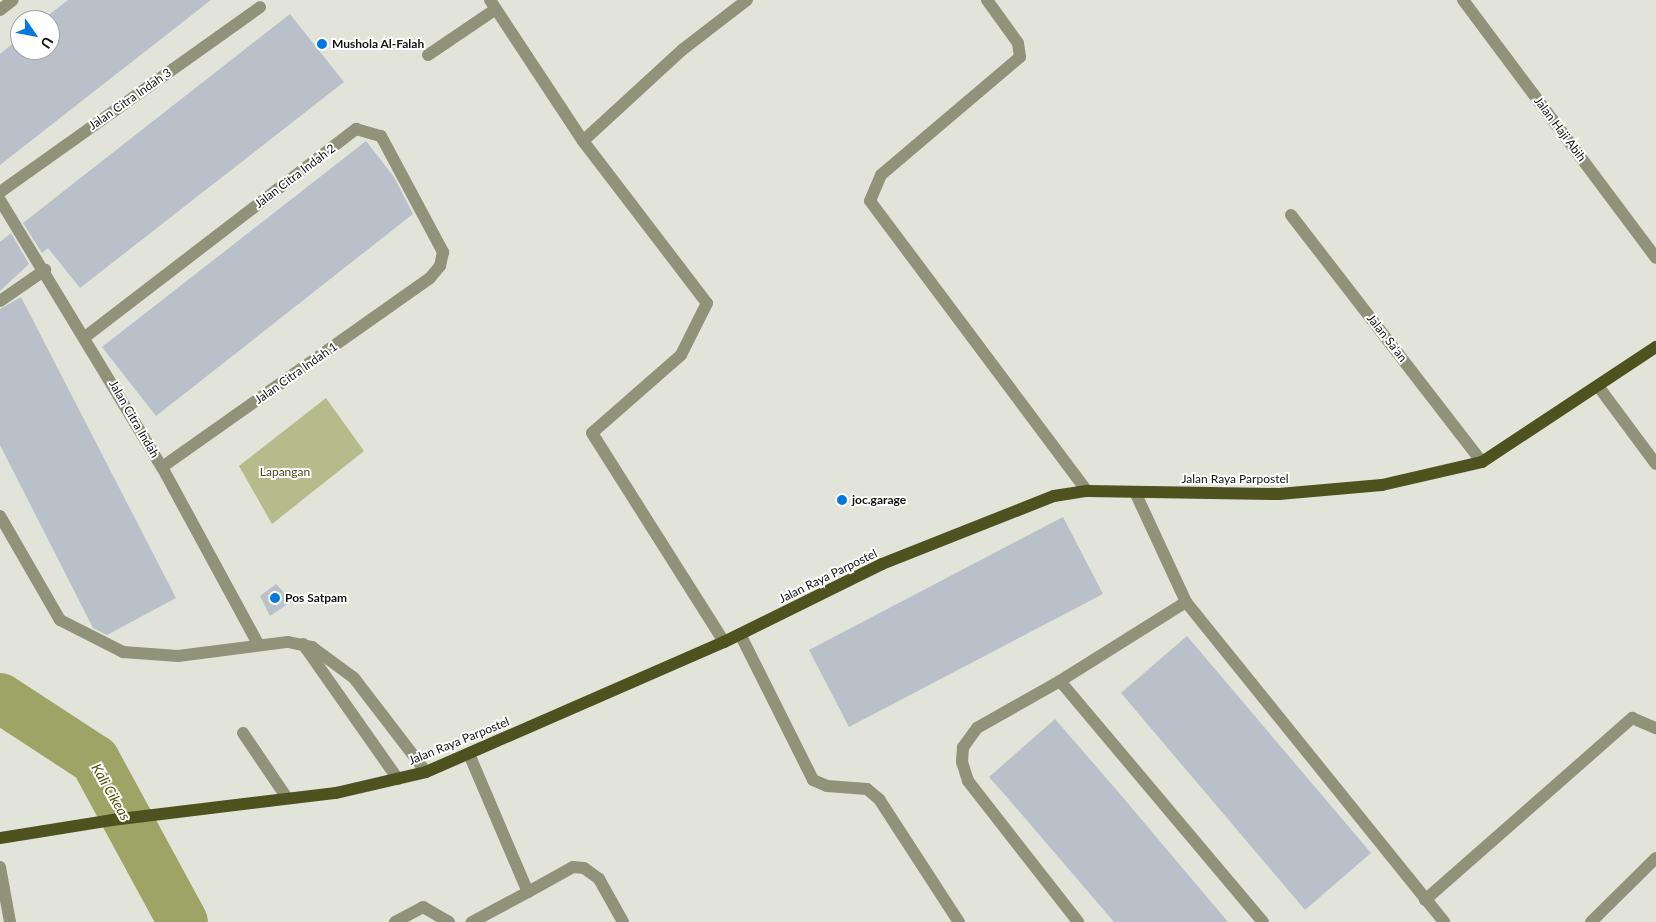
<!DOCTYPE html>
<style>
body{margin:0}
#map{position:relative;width:1656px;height:922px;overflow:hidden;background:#e2e4d9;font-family:Lato,sans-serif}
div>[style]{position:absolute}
.green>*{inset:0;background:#b6bb8b}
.river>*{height:50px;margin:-25px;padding:0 25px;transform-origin:25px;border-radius:25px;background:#9ea465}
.building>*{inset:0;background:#b9c0c9}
.minor>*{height:12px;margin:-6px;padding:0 6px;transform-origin:6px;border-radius:6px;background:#909379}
.major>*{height:12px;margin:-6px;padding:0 6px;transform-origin:6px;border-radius:6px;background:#4d521f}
.dots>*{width:14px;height:14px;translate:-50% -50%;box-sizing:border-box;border:2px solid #fff;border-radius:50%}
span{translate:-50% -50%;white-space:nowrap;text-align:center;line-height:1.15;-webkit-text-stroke:4px #fff;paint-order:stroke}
.poi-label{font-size:12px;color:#131410;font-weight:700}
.left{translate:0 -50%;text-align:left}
.street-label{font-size:12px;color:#131410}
.park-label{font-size:12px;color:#454919}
.water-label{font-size:14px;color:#4e5306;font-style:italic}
.north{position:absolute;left:10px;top:10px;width:50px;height:50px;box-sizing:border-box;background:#fff;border:1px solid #a1a19f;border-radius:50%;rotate:123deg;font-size:14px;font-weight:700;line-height:20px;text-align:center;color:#131410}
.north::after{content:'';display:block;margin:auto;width:18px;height:22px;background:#0378df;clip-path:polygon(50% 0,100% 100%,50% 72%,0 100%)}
</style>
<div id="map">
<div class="green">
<i style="clip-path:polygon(326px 398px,364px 451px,272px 524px,239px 466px)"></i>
</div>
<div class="river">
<i style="left:0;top:698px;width:113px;rotate:33.1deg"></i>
<i style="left:95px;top:760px;width:184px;rotate:61.5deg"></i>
</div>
<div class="building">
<i style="clip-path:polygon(68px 0,211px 0,0 165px,0 54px,20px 38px,20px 50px,50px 50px,50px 20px,42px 20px)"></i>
<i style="clip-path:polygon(290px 14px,344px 82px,80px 288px,48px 248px,42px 253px,23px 223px)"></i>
<i style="clip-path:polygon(366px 141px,394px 177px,413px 214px,156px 416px,102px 347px)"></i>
<i style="clip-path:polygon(11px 233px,29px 264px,0 291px,0 242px)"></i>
<i style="clip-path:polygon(21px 297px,176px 598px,107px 635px,93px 628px,0 445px,0 309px)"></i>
<i style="clip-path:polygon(1063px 517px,1103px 594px,849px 727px,809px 650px)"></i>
<i style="clip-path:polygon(276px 584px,292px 601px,270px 616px,260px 596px)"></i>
<i style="clip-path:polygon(1187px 636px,1371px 853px,1305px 910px,1121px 693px)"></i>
<i style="clip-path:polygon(1055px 719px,1120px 794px,1228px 922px,1114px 922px,1005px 795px,989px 777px)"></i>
</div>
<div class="minor">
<i style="left:490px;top:0;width:169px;rotate:56.6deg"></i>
<i style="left:583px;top:141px;width:204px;rotate:52.6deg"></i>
<i style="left:707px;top:303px;width:58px;rotate:116.6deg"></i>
<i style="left:681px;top:355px;width:118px;rotate:138.8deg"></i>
<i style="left:592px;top:433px;width:247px;rotate:57.7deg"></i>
<i style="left:987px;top:0;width:53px;rotate:54.2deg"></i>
<i style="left:1018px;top:43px;width:14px;rotate:82deg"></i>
<i style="left:1020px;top:57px;width:182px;rotate:139.7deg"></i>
<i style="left:881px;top:175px;width:28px;rotate:113deg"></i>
<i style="left:870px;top:201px;width:362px;rotate:53.2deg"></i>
<i style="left:1463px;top:0;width:322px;rotate:53.2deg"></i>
<i style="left:0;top:10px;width:16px;rotate:-38deg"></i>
<i style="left:428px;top:55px;width:82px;rotate:-34.1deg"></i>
<i style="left:583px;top:141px;width:134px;rotate:-42.6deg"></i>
<i style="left:682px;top:50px;width:82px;rotate:-37.6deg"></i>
<i style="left:0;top:192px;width:319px;rotate:-35.4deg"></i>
<i style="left:0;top:200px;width:312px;rotate:58.8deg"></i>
<i style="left:162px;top:467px;width:201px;rotate:61.5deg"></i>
<i style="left:1291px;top:215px;width:312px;rotate:52.3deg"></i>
<i style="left:0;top:301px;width:55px;rotate:-34.6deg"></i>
<i style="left:85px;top:337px;width:342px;rotate:-37.5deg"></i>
<i style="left:356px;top:129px;width:26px;rotate:16deg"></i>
<i style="left:381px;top:136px;width:132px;rotate:61.9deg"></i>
<i style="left:443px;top:252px;width:14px;rotate:102deg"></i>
<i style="left:440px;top:266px;width:16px;rotate:130deg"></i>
<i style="left:430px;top:278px;width:328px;rotate:144.8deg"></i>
<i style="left:1598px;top:386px;width:97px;rotate:53.4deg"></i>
<i style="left:1135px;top:492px;width:121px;rotate:65.1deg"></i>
<i style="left:1186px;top:602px;width:411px;rotate:51.1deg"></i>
<i style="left:0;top:516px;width:120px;rotate:60deg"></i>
<i style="left:60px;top:620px;width:71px;rotate:26.9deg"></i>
<i style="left:123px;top:652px;width:55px;rotate:4.2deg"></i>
<i style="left:178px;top:656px;width:111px;rotate:-7.3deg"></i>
<i style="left:288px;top:642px;width:25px;rotate:12deg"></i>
<i style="left:312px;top:647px;width:52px;rotate:36.4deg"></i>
<i style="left:354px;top:678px;width:118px;rotate:52.5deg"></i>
<i style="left:1186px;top:602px;width:149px;rotate:147.9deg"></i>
<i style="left:1060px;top:681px;width:315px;rotate:49.9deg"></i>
<i style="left:740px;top:634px;width:163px;rotate:63.4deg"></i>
<i style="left:813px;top:780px;width:15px;rotate:23deg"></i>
<i style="left:827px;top:786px;width:40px;rotate:4.3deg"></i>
<i style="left:867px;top:789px;width:16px;rotate:40deg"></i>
<i style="left:879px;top:799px;width:147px;rotate:57deg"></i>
<i style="left:303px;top:644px;width:165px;rotate:54.9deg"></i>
<i style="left:1060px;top:681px;width:95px;rotate:150.5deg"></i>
<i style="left:977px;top:728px;width:24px;rotate:126deg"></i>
<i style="left:963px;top:747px;width:15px;rotate:94deg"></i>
<i style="left:962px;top:762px;width:20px;rotate:72deg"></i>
<i style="left:968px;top:781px;width:179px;rotate:52deg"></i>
<i style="left:243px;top:733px;width:78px;rotate:55.9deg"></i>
<i style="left:469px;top:754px;width:150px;rotate:66.9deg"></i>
<i style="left:528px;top:892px;width:64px;rotate:151.8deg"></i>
<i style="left:0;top:867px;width:56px;rotate:79.7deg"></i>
<i style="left:528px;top:892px;width:51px;rotate:-29.1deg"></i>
<i style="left:573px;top:867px;width:11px;rotate:5deg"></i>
<i style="left:584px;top:868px;width:19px;rotate:36deg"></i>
<i style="left:599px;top:879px;width:49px;rotate:60.8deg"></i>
<i style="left:1425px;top:900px;width:276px;rotate:-41.3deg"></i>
<i style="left:1632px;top:718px;width:26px;rotate:23deg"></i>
<i style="left:395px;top:922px;width:32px;rotate:-28deg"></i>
<i style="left:423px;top:907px;width:30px;rotate:30deg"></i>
<i style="left:1591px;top:922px;width:91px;rotate:-44.6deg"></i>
</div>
<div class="major">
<i style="left:0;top:838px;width:113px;rotate:-9.1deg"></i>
<i style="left:112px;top:820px;width:226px;rotate:-6.9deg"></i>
<i style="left:336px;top:793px;width:92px;rotate:-13.1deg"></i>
<i style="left:426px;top:772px;width:325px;rotate:-23.6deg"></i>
<i style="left:724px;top:642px;width:176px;rotate:-26.3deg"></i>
<i style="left:882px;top:564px;width:185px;rotate:-21.6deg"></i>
<i style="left:1054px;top:496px;width:33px;rotate:-9deg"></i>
<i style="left:1087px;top:491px;width:192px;rotate:0.9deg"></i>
<i style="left:1279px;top:494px;width:103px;rotate:-5deg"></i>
<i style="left:1382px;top:485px;width:103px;rotate:-13deg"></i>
<i style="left:1482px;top:462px;width:209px;rotate:-33.5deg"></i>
</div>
<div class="dots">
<i style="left:322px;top:44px;background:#0378df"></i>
<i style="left:842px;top:500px;background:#0378df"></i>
<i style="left:275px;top:598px;background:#0378df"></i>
</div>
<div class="poi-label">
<span class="left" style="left:332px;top:44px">Mushola Al-Falah</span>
<span class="left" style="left:852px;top:500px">joc.garage</span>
<span class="left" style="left:285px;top:598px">Pos Satpam</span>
</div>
<div class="street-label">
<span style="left:130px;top:99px;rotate:-35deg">Jalan Citra Indah 3</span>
<span style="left:1560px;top:129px;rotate:53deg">Jalan Haji Abih</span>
<span style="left:295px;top:176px;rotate:-37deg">Jalan Citra Indah 2</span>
<span style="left:1387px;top:338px;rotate:52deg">Jalan Sa'an</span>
<span style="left:296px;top:373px;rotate:-35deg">Jalan Citra Indah 1</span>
<span style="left:134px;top:419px;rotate:60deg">Jalan Citra Indah</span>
<span style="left:1235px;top:479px">Jalan Raya Parpostel</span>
<span style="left:828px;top:576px;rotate:-26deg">Jalan Raya Parpostel</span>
<span style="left:459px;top:741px;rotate:-22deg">Jalan Raya Parpostel</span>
</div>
<div class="park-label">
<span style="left:285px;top:472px">Lapangan</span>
</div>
<div class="water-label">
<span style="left:111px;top:792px;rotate:60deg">Kali Cikeas</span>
</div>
<div class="north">U</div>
</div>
